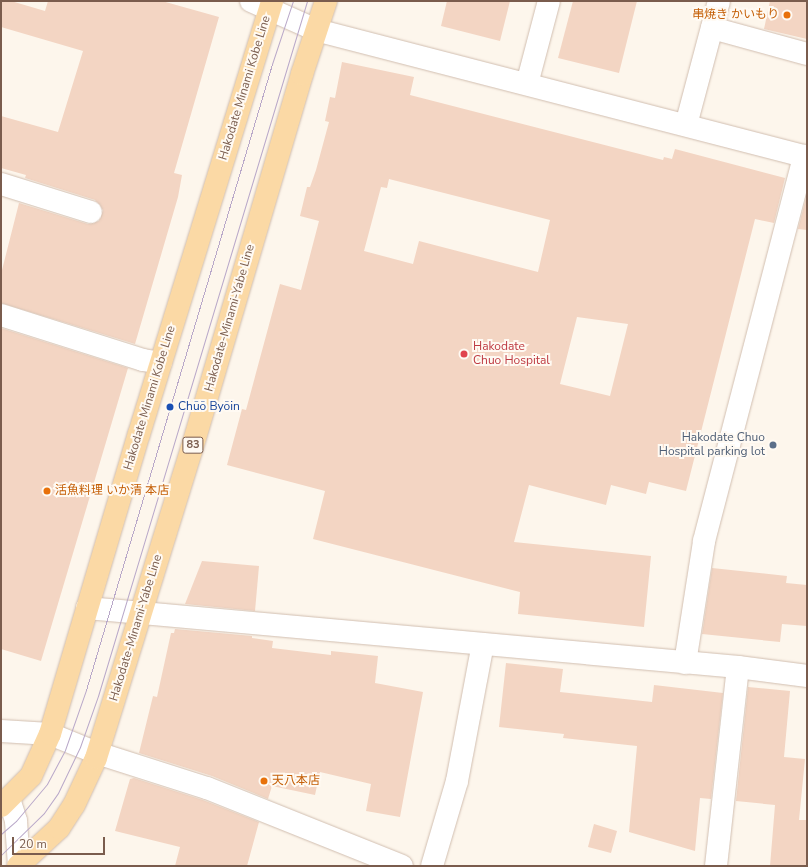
<!DOCTYPE html>
<meta charset="utf-8">
<style>
body{margin:0}
#map{position:relative;width:808px;height:867px;overflow:hidden;background:#fdf6ec;font-family:"Nunito Sans","Noto Sans JP",sans-serif}
div>[style]{position:absolute}
.building>*{inset:0;background:#f3d5c3}
.roads{filter:drop-shadow(0 0 1px #d1beb0) drop-shadow(0 0 1px #d1beb0)}
.minor>*{height:22px;margin:-11px;padding:0 11px;transform-origin:11px;border-radius:11px;background:#fff}
.major>*{height:22px;margin:-11px;padding:0 11px;transform-origin:11px;border-radius:11px;background:#fbd9a5}
.tram>*{height:1px;margin:-0.5px;padding:0 0.5px;transform-origin:0.5px;border-radius:0.5px;background:#b9a8c9}
.dots>*{width:11px;height:11px;translate:-50% -50%;box-sizing:border-box;border:2px solid #fffaf3;border-radius:50%}
span{translate:-50% -50%;white-space:nowrap;text-align:center;line-height:1.15;-webkit-text-stroke:4px #fffaf3;paint-order:stroke}
.shield-label span{padding:1px 3px;background:#fffaf3;border:1px solid;border-radius:3px;-webkit-text-stroke-width:0}
.shield-label{font-size:11px;color:#7a5c4d;font-weight:700}
.food-label{font-size:12px;color:#c56008}
.right{translate:-100% -50%;text-align:right}
.left{translate:0 -50%;text-align:left}
.street-label{font-size:12px;color:#7a5c4d}
.health-label{font-size:12px;color:#be3a42}
.transit-label{font-size:12px;color:#164399}
.service-label{font-size:12px;color:#4e5e75}
.frame{position:absolute;inset:0;border:2px solid #7a5c4d;pointer-events:none}
.scale{position:absolute;left:12px;top:837px;width:93px;height:18px;box-sizing:border-box;border:2px solid #7a5c4d;border-top:0;padding-left:5px;font-size:12px;line-height:14px;white-space:nowrap;color:#7a5c4d;-webkit-text-stroke:3px #fffaf3;paint-order:stroke}
</style>
<div id="map">
<div class="building">
<i style="clip-path:polygon(1px 1px,11px 1px,45px 11px,48px 1px,162px 1px,219px 17px,174px 173px,182px 175px,178px 197px,135px 344px,1px 303px,1px 274px,19px 203px,88px 224px,99px 221px,103px 210px,95px 200px,25px 178px,26px 175px,1px 168px,1px 116px,58px 132px,83px 51px,1px 27px)"></i>
<i style="clip-path:polygon(447px 1px,510px 1px,500px 41px,441px 26px)"></i>
<i style="clip-path:polygon(573px 1px,637px 1px,619px 73px,558px 58px)"></i>
<i style="clip-path:polygon(770px 1px,807px 1px,807px 39px,764px 29px)"></i>
<i style="clip-path:polygon(evenodd,342px 62px,414px 77px,410px 95px,663px 160px,664px 157px,672px 159px,675px 149px,785px 178px,774px 223px,755px 219px,686px 491px,649px 482px,646px 494px,611px 485px,606px 505px,529px 485px,514px 542px,651px 556px,644px 627px,518px 614px,520px 592px,313px 539px,325px 491px,227px 465px,242px 409px,246px 410px,280px 284px,301px 290px,319px 221px,300px 216px,307px 187px,310px 187px,316px 170px,329px 122px,325px 121px,330px 97px,335px 98px,342px 62px,389px 179px,550px 220px,538px 272px,419px 241px,413px 264px,364px 251px,381px 187px,387px 188px,389px 179px,342px 62px,577px 317px,628px 324px,610px 396px,560px 384px,577px 317px)"></i>
<i style="clip-path:polygon(807px 194px,807px 230px,798px 229px)"></i>
<i style="clip-path:polygon(1px 328px,128px 368px,41px 661px,1px 649px)"></i>
<i style="clip-path:polygon(202px 561px,259px 566px,255px 611px,185px 604px)"></i>
<i style="clip-path:polygon(712px 568px,787px 576px,786px 583px,807px 585px,807px 626px,782px 624px,780px 642px,702px 634px)"></i>
<i style="clip-path:polygon(175px 629px,252px 636px,252px 638px,273px 641px,272px 648px,331px 655px,331px 651px,378px 656px,375px 683px,423px 692px,400px 817px,366px 811px,371px 784px,320px 772px,315px 795px,272px 786px,268px 799px,212px 776px,139px 753px,153px 696px,157px 697px,171px 633px,174px 633px)"></i>
<i style="clip-path:polygon(506px 663px,563px 669px,560px 692px,652px 702px,654px 685px,723px 693px,711px 799px,700px 798px,695px 851px,629px 832px,637px 746px,563px 738px,564px 734px,499px 727px)"></i>
<i style="clip-path:polygon(748px 687px,790px 691px,784px 757px,805px 759px,799px 820px,807px 820px,807px 866px,770px 866px,775px 805px,736px 801px)"></i>
<i style="clip-path:polygon(134px 778px,203px 800px,259px 822px,247px 866px,175px 866px,180px 847px,115px 831px,130px 779px)"></i>
<i style="clip-path:polygon(594px 824px,617px 831px,611px 853px,588px 847px)"></i>
</div>
<div class="roads">
<div class="minor">
<i style="left:251px;top:1px;width:71px;rotate:24deg"></i>
<i style="left:316px;top:30px;width:507px;rotate:14.5deg"></i>
<i style="left:712px;top:28px;width:98px;rotate:15.3deg"></i>
<i style="left:527px;top:84px;width:86px;rotate:-75.2deg"></i>
<i style="left:686px;top:125px;width:128px;rotate:-75.1deg"></i>
<i style="left:1px;top:184px;width:94px;rotate:17.3deg"></i>
<i style="left:1px;top:315px;width:149px;rotate:17.6deg"></i>
<i style="left:143px;top:360px;width:18px;rotate:9deg"></i>
<i style="left:87px;top:608px;width:654px;rotate:5.18deg"></i>
<i style="left:738px;top:667px;width:70px;rotate:7.4deg"></i>
<i style="left:685px;top:663px;width:123px;rotate:-81.1deg"></i>
<i style="left:704px;top:541px;width:398px;rotate:-75.4deg"></i>
<i style="left:1px;top:731px;width:49px;rotate:3.5deg"></i>
<i style="left:50px;top:734px;width:51px;rotate:22deg"></i>
<i style="left:97px;top:753px;width:115px;rotate:17.7deg"></i>
<i style="left:207px;top:788px;width:210px;rotate:21.8deg"></i>
<i style="left:9px;top:799px;width:23px;rotate:72deg"></i>
<i style="left:16px;top:821px;width:45px;rotate:86.2deg"></i>
<i style="left:432px;top:866px;width:89px;rotate:-73.6deg"></i>
<i style="left:457px;top:781px;width:139px;rotate:-79.3deg"></i>
<i style="left:716px;top:866px;width:200px;rotate:-83.7deg"></i>
</div>
<div class="major">
<i style="left:1px;top:806px;width:42px;rotate:-45deg"></i>
<i style="left:31px;top:776px;width:46px;rotate:-65.7deg"></i>
<i style="left:50px;top:734px;width:313px;rotate:-73.5deg"></i>
<i style="left:139px;top:434px;width:453px;rotate:-72.9deg"></i>
<i style="left:18px;top:866px;width:56px;rotate:-42.8deg"></i>
<i style="left:59px;top:828px;width:27px;rotate:-57deg"></i>
<i style="left:74px;top:805px;width:52px;rotate:-64.9deg"></i>
<i style="left:96px;top:758px;width:325px;rotate:-72.8deg"></i>
<i style="left:192px;top:448px;width:390px;rotate:-73.6deg"></i>
<i style="left:302px;top:74px;width:77px;rotate:-71.8deg"></i>
</div>
</div>
<div class="tram">
<i style="left:1px;top:834px;width:20px;rotate:-41deg"></i>
<i style="left:16px;top:821px;width:48px;rotate:-50deg"></i>
<i style="left:47px;top:784px;width:38px;rotate:-62deg"></i>
<i style="left:65px;top:750px;width:64px;rotate:-70.7deg"></i>
<i style="left:86px;top:690px;width:653px;rotate:-73.45deg"></i>
<i style="left:272px;top:64px;width:66px;rotate:-71.6deg"></i>
<i style="left:1px;top:855px;width:60px;rotate:-44.3deg"></i>
<i style="left:44px;top:813px;width:24px;rotate:-55deg"></i>
<i style="left:58px;top:793px;width:51px;rotate:-64.4deg"></i>
<i style="left:80px;top:747px;width:54px;rotate:-70.6deg"></i>
<i style="left:98px;top:696px;width:726px;rotate:-73.26deg"></i>
</div>
<div class="dots">
<i style="left:787px;top:15px;background:#e8710a"></i>
<i style="left:464px;top:354px;background:#e0444e"></i>
<i style="left:170px;top:407px;background:#1a4fb4"></i>
<i style="left:773px;top:445px;background:#5c6f8a"></i>
<i style="left:47px;top:491px;background:#e8710a"></i>
<i style="left:264px;top:781px;background:#e8710a"></i>
</div>
<div class="shield-label">
<span style="left:193px;top:445px">83</span>
</div>
<div class="food-label">
<span class="right" style="left:779px;top:15px">串焼き かいもり</span>
<span class="left" style="left:55px;top:491px">活魚料理 いか清 本店</span>
<span class="left" style="left:272px;top:781px">天八本店</span>
</div>
<div class="street-label">
<span style="left:245px;top:88px;rotate:-73deg">Hakodate Minami Kobe Line</span>
<span style="left:230px;top:318px;rotate:-74deg">Hakodate-Minami-Yabe Line</span>
<span style="left:150px;top:398px;rotate:-73deg">Hakodate Minami Kobe Line</span>
<span style="left:136px;top:628px;rotate:-73deg">Hakodate-Minami-Yabe Line</span>
</div>
<div class="health-label">
<span class="left" style="left:473px;top:354px">Hakodate<br>Chuo Hospital</span>
</div>
<div class="transit-label">
<span class="left" style="left:178px;top:407px">Chūō Byōin</span>
</div>
<div class="service-label">
<span class="right" style="left:765px;top:445px">Hakodate Chuo<br>Hospital parking lot</span>
</div>
<div class="frame"></div>
<div class="scale">20 m</div>
</div>
